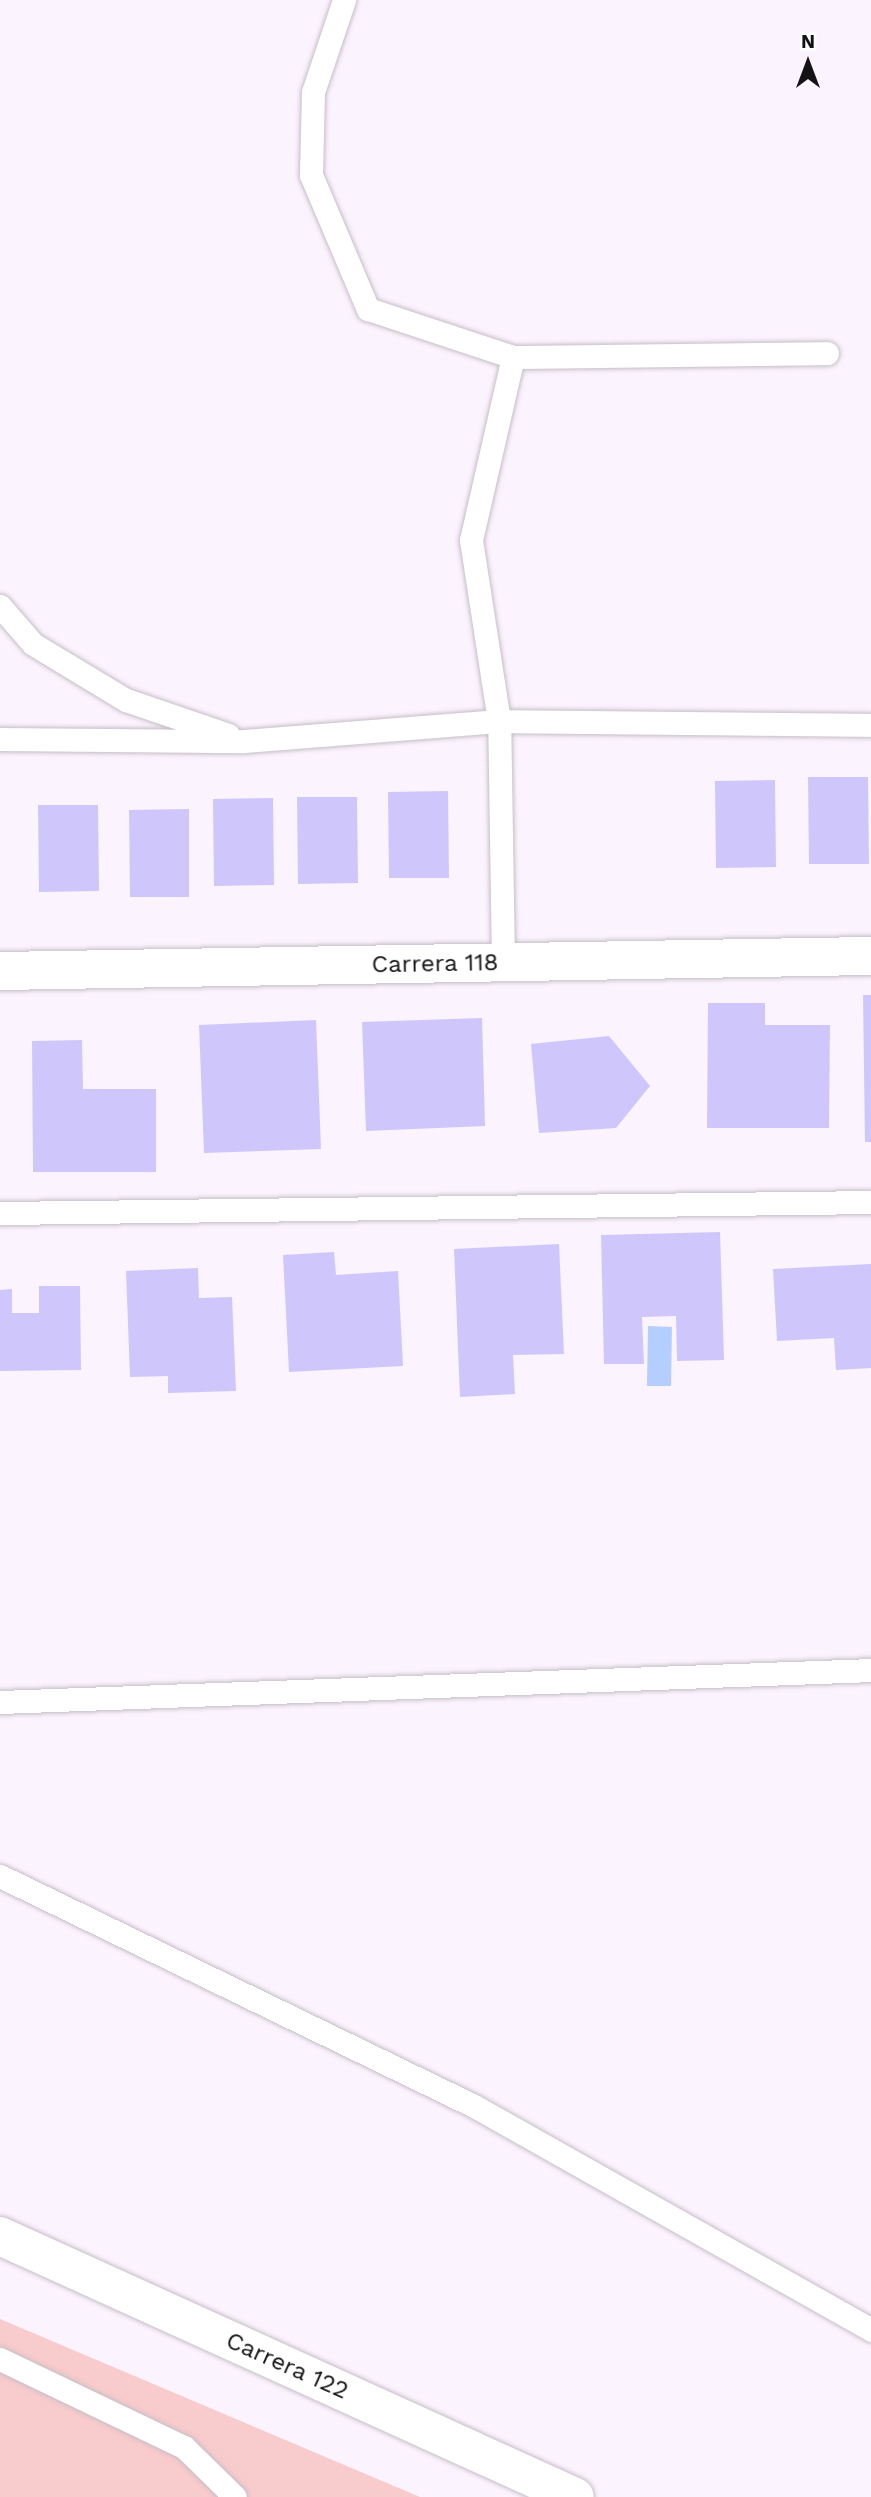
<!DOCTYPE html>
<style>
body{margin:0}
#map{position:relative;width:871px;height:2497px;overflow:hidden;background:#fbf3fd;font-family:"Work Sans",sans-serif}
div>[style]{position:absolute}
.green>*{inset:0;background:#f8cbcc}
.water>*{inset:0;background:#b4ceff}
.building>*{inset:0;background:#cfc7fc}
.roads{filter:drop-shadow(0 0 2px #c6bec7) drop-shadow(0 0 2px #c6bec7)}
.service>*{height:23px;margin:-11.5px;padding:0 11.5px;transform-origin:11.5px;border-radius:11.5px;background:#fff}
.minor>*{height:38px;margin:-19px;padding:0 19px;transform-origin:19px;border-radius:19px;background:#fff}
.tertiary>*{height:38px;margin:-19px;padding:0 19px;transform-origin:19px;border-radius:19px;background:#fff}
span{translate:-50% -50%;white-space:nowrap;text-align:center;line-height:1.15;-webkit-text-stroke:7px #fff;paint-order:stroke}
.street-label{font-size:24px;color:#141215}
.north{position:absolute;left:773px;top:28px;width:70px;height:70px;-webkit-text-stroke:5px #fff;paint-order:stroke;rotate:0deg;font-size:19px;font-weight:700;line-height:28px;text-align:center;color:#141215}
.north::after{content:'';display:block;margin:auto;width:24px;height:32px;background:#141215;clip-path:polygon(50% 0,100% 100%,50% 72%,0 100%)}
</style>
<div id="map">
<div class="green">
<i style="clip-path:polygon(0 2319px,420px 2497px,0 2497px)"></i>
</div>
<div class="water">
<i style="clip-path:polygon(648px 1326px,672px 1327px,671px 1386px,647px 1386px)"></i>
</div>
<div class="building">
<i style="clip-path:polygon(808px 777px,868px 777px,869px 864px,809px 864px)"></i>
<i style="clip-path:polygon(775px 780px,776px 867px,716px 868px,715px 781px)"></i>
<i style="clip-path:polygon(448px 791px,449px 878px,389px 878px,388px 792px)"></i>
<i style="clip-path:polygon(297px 797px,357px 797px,358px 883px,298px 884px)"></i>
<i style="clip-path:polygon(273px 798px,274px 885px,214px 886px,213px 799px)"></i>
<i style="clip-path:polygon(38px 805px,98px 805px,99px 891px,39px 892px)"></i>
<i style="clip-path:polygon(189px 809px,189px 897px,130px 897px,129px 810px)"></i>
<i style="clip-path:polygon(863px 995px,871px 995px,871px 1142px,865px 1142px)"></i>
<i style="clip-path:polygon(708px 1003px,765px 1003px,765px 1025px,830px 1025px,829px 1128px,707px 1128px)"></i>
<i style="clip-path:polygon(482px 1018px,485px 1126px,366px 1131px,362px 1022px)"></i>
<i style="clip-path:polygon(316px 1020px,321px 1149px,204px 1153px,199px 1025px)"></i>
<i style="clip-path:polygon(609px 1036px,650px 1086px,616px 1128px,539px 1133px,531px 1044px)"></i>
<i style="clip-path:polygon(82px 1040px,83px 1089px,156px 1089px,156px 1172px,33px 1172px,32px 1041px)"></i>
<i style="clip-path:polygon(720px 1232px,724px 1360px,677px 1361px,676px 1316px,642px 1317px,644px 1364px,604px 1364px,601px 1235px)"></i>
<i style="clip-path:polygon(559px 1244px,564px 1354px,513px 1355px,515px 1394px,460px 1397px,454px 1249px)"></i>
<i style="clip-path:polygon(334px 1252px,336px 1275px,398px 1271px,403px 1366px,289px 1372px,283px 1255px)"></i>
<i style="clip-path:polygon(871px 1264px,871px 1368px,836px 1370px,834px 1338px,777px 1341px,773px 1269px)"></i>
<i style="clip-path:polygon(198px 1268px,199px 1298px,232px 1297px,236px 1391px,168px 1393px,168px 1376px,130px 1377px,126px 1271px)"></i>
<i style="clip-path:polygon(39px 1286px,80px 1286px,81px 1370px,0 1371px,0 1290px,12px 1289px,12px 1313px,39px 1313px)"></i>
</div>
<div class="roads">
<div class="service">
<i style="left:344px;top:0;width:97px;rotate:108.6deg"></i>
<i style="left:313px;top:92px;width:83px;rotate:91.4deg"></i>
<i style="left:311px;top:175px;width:146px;rotate:67deg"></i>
<i style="left:368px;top:309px;width:153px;rotate:18.3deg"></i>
<i style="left:513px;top:357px;width:314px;rotate:-0.7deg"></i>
<i style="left:0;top:606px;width:50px;rotate:49deg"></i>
<i style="left:33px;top:644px;width:109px;rotate:31.1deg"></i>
<i style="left:126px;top:700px;width:108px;rotate:18.9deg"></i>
<i style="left:0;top:739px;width:244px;rotate:0.5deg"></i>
<i style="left:244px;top:741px;width:256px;rotate:-4.5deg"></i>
<i style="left:499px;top:721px;width:372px;rotate:0.6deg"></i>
<i style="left:503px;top:963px;width:242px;rotate:-90.9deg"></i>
<i style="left:499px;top:721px;width:183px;rotate:-98.8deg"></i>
<i style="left:471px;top:540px;width:188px;rotate:-77.1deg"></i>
<i style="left:0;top:1213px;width:871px;rotate:-0.72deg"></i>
<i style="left:0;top:1702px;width:872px;rotate:-2.1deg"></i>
<i style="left:0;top:1876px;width:527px;rotate:25.88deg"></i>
<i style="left:474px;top:2106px;width:456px;rotate:29.4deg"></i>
<i style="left:0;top:2359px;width:204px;rotate:25.6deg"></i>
<i style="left:184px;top:2447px;width:71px;rotate:44.4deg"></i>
</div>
<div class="minor">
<i style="left:0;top:971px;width:871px;rotate:-0.99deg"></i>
</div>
<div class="tertiary">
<i style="left:0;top:2236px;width:631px;rotate:24.41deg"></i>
</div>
</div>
<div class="street-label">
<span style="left:435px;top:964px;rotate:-1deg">Carrera 118</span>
<span style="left:287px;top:2366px;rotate:24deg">Carrera 122</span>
</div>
<div class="north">N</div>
</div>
